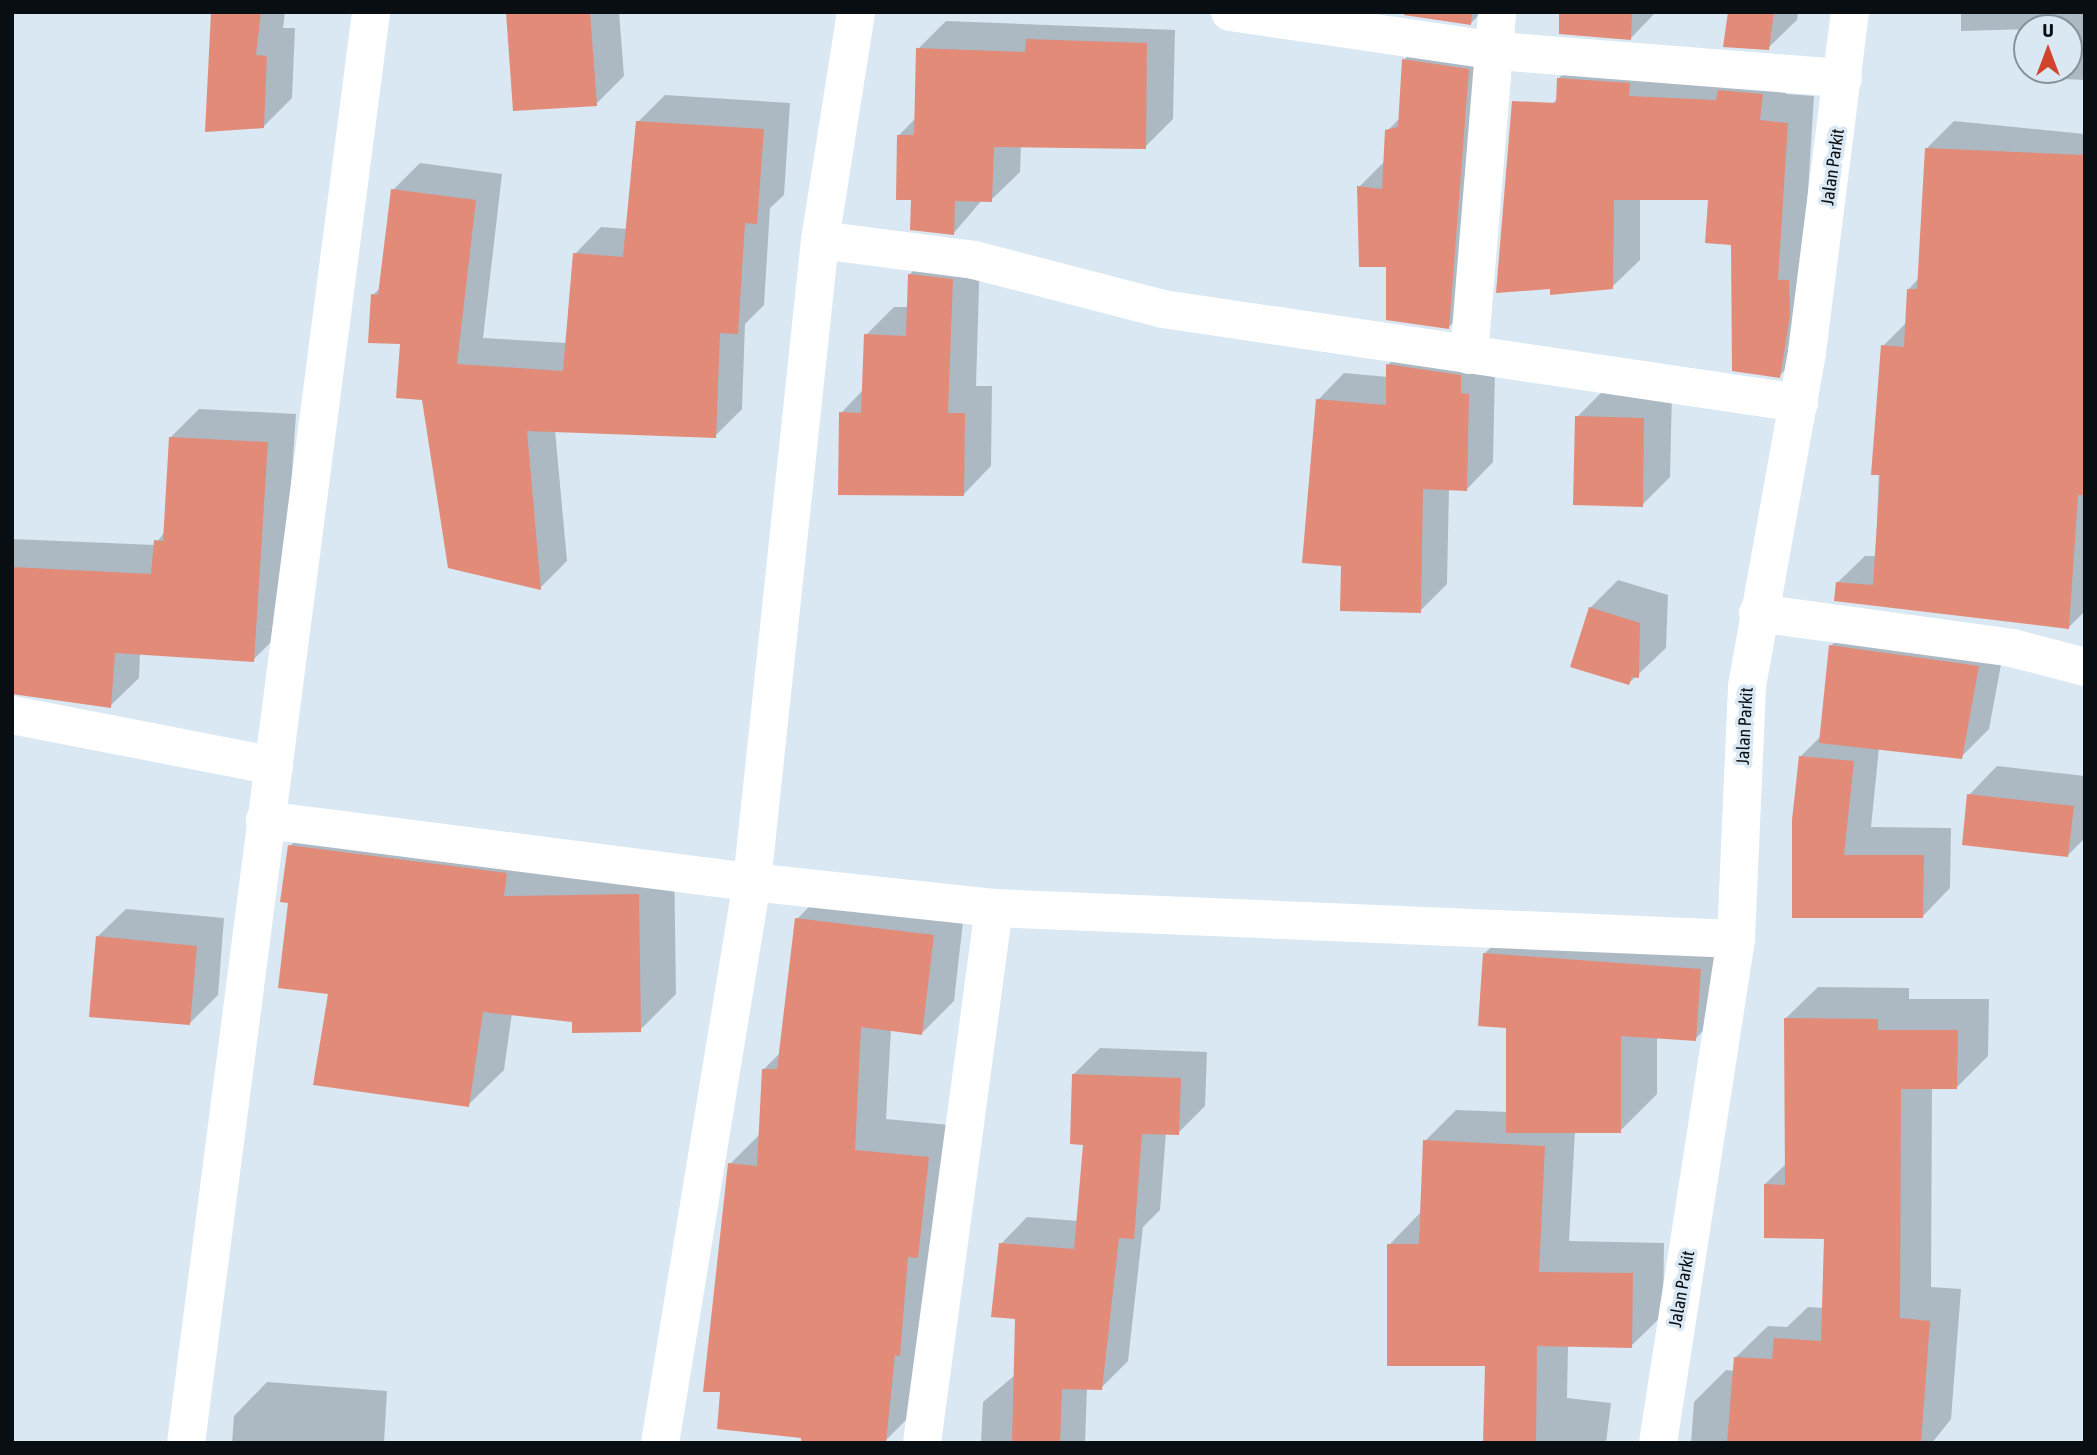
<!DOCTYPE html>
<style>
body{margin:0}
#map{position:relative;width:2097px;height:1455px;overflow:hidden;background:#d9e8f3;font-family:"Asap Condensed",sans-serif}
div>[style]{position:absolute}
.shadow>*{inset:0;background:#0003}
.building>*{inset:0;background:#e28b79}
.minor>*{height:38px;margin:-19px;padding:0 19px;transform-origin:19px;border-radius:19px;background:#fff}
span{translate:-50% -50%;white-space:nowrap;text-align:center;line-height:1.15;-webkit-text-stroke:7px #d9e8f3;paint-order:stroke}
.street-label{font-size:18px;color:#090e12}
.frame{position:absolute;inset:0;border:14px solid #090e12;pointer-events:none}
.north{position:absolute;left:2013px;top:14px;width:70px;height:70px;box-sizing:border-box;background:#d9e8f3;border:2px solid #869199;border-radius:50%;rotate:0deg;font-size:19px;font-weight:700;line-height:28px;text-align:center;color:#090e12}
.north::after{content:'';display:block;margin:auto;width:24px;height:32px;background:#cf442a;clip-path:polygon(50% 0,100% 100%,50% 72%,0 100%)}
</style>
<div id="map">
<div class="shadow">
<i style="clip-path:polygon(213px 12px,285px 12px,283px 28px,295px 28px,292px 98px,263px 127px)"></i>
<i style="clip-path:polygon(508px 12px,619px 12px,624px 76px,596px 104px)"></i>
<i style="clip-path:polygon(1395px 12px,1482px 12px,1471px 23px)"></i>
<i style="clip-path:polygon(1561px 12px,1656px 12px,1631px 38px)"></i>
<i style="clip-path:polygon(1730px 12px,1798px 12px,1797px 20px,1768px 48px)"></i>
<i style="clip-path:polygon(1961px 12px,2085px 12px,2085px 80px,2062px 79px,2062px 70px,2069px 70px,2069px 28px,1961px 31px)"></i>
<i style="clip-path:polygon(946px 21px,1175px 30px,1173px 119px,1145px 147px,1021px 146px,1020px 172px,991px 200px,982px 200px,953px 234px,913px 199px,898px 136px,916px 118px,918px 49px)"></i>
<i style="clip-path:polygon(1432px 32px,1497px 41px,1477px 299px,1449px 327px,1388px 265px,1359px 187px,1385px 161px,1387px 131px,1401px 117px,1404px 60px)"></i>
<i style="clip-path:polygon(1586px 51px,1789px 67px,1786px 94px,1814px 96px,1804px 254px,1807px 349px,1779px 376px,1733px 243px,1710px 198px,1640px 198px,1640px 260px,1612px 287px,1552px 104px,1558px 98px,1559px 78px)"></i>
<i style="clip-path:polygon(665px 95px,790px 103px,784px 195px,770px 208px,764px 305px,745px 324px,742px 409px,715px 436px,555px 430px,567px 561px,540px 588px,424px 398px,402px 343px,373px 295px,380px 288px,393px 190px,420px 163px,502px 174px,483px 338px,567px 343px,575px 254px,601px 227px,628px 229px,638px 122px)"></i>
<i style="clip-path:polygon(1954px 121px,2085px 134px,2085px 611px,2069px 627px,1837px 583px,1865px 556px,1876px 556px,1883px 346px,1907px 322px,1908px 290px,1919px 278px,1926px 149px)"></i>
<i style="clip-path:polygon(938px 246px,980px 252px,976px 386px,992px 386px,991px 466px,963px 495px,841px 413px,863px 390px,866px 335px,894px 307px,909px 307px,910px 274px)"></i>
<i style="clip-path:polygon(1414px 338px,1495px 368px,1493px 462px,1467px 489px,1449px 488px,1447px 584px,1420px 611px,1343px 564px,1318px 400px,1344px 373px,1388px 377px,1388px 365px)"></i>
<i style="clip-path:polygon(1605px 389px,1672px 391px,1670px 477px,1642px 505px,1577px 417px)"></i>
<i style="clip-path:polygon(199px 409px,296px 414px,281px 632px,253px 660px,140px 653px,139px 678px,110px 706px,12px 693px,12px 539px,155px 545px,166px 530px,170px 438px)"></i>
<i style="clip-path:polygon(1618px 580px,1668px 595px,1666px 648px,1629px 683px,1590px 608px)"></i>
<i style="clip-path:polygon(1859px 617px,2006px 638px,1989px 729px,1961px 757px,1879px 748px,1871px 827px,1951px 828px,1950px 888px,1922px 917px,1794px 916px,1800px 757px,1821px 736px,1831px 646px)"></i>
<i style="clip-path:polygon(1997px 766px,2085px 776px,2085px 838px,2068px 855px,1969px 795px)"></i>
<i style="clip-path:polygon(325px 810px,674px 859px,676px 994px,640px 1030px,512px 1013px,504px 1070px,468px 1105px,330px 992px,290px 902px,290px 846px)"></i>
<i style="clip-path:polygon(829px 887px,965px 904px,954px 1001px,922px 1033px,891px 1029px,886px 1119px,960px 1126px,918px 1408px,886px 1440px,730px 1164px,761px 1133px,764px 1069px,780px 1053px,797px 919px)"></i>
<i style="clip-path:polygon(126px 909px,224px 918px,218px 995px,190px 1023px,97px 937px)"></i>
<i style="clip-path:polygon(1521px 918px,1737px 933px,1731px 1003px,1695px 1039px,1657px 1037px,1657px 1094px,1620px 1131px,1575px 1131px,1569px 1241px,1664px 1243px,1663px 1315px,1631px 1346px,1568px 1345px,1567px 1398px,1611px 1403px,1606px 1443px,1485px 1443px,1487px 1364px,1389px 1245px,1420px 1213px,1425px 1141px,1456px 1110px,1508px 1112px,1508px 1026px,1484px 954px)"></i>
<i style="clip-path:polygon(1818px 987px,1909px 988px,1909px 999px,1989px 999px,1988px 1056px,1956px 1088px,1932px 1088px,1931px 1287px,1961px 1289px,1951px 1419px,1932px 1443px,1691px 1443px,1694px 1402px,1726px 1370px,1735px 1371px,1736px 1357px,1768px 1326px,1787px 1327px,1808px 1307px,1824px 1308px,1826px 1237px,1765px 1184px,1787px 1163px,1786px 1018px)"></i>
<i style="clip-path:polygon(1100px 1048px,1207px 1052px,1205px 1106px,1178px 1133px,1166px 1133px,1160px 1210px,1143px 1227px,1128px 1361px,1101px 1388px,1087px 1388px,1085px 1443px,981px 1443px,983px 1402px,1015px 1375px,1016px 1317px,1001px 1244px,1027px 1217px,1078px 1221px,1084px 1143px,1073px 1075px)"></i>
<i style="clip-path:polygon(267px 1382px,387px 1391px,384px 1443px,232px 1443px,234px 1416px)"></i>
</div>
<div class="building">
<i style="clip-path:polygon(211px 12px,261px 12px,256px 55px,267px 56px,264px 128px,205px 132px)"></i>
<i style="clip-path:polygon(506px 12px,590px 12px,597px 106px,513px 111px)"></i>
<i style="clip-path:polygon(1404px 12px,1472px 12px,1471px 25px,1404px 15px)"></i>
<i style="clip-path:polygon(1559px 12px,1632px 12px,1631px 40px,1559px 34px)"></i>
<i style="clip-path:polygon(1728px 12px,1774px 12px,1769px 50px,1723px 47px)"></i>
<i style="clip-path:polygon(1026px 39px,1147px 43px,1146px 149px,994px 147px,992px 202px,955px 201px,954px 235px,910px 230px,911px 200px,896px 200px,897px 135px,914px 135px,916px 48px,1025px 52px)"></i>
<i style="clip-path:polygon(1402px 59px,1469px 69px,1449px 329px,1386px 320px,1386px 267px,1359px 267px,1357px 186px,1382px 189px,1385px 130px,1398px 127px)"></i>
<i style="clip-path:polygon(1557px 78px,1630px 83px,1629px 96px,1716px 100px,1718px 90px,1763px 94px,1760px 120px,1788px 123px,1778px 280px,1789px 280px,1790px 315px,1780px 378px,1732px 371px,1731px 245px,1705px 243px,1708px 200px,1614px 200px,1613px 289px,1550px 295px,1550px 289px,1496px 293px,1512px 101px,1556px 103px)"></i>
<i style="clip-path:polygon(636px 121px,764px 129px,757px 224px,745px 223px,738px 334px,720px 333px,716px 438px,527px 431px,541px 590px,448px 568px,422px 400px,396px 398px,400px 344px,368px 343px,371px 294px,378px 295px,391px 189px,476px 200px,457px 364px,563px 371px,573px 253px,623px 257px)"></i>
<i style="clip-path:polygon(1925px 148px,2085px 155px,2085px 495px,2078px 495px,2069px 629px,1834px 601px,1836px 582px,1873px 585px,1880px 475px,1871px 475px,1881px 345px,1904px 347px,1907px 289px,1917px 289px)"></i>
<i style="clip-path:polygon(908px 274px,953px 279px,948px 413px,965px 413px,964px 496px,838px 495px,839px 412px,861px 413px,864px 334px,906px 336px)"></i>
<i style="clip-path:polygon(1386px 364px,1461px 375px,1461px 393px,1469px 394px,1467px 491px,1423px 489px,1421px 613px,1340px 611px,1341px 566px,1302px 563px,1316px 399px,1386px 405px)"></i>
<i style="clip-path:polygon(1575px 416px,1644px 418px,1643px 507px,1573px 505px)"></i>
<i style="clip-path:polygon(169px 437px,268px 442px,254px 662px,115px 653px,111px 708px,12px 694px,12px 567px,151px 574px,154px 540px,163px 541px)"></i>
<i style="clip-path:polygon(1589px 607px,1640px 623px,1639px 678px,1632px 677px,1629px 685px,1570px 667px)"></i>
<i style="clip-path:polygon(1829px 645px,1979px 666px,1962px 759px,1819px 743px)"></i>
<i style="clip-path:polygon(1799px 756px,1854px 761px,1844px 855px,1924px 855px,1923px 918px,1792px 918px,1792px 820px)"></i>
<i style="clip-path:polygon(1967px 794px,2074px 806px,2068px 857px,1962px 845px)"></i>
<i style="clip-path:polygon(288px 845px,507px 873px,504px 896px,639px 894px,641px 1032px,572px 1033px,572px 1022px,483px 1012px,469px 1107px,313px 1085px,328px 994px,278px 988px,288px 903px,280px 902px)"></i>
<i style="clip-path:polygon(795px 918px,934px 935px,922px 1035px,861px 1027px,855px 1150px,929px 1157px,918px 1258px,908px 1257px,900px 1356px,895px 1355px,886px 1443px,801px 1443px,801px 1438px,717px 1429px,720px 1392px,703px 1392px,728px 1163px,757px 1166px,762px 1069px,777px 1069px)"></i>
<i style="clip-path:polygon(96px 936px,197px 946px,190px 1025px,89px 1017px)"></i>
<i style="clip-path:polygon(1483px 953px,1701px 969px,1696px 1041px,1621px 1036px,1621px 1133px,1506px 1133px,1506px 1028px,1478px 1026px)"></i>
<i style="clip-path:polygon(1784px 1018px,1878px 1019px,1878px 1030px,1958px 1030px,1957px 1089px,1901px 1089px,1900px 1318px,1930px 1321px,1921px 1443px,1727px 1443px,1734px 1357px,1772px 1359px,1774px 1338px,1821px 1341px,1824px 1239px,1764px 1238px,1764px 1184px,1785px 1185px)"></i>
<i style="clip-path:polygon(1072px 1074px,1181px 1078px,1179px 1135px,1142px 1134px,1134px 1239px,1119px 1238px,1102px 1390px,1062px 1389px,1060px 1443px,1012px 1443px,1015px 1319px,991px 1317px,999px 1243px,1074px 1249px,1083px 1145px,1070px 1144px)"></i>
<i style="clip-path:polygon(1423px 1140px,1545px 1146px,1539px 1272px,1633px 1273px,1632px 1348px,1537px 1346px,1536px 1443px,1483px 1443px,1485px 1366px,1387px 1366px,1387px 1244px,1419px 1244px)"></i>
</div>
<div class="minor">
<i style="left:1230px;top:12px;width:270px;rotate:8.3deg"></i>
<i style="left:1497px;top:51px;width:347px;rotate:4.5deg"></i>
<i style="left:820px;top:240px;width:155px;rotate:7.4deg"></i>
<i style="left:974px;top:260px;width:195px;rotate:14.5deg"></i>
<i style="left:1163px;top:309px;width:643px;rotate:8.41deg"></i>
<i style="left:1469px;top:355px;width:344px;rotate:-85.3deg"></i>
<i style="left:1758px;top:613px;width:256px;rotate:7.8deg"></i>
<i style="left:2012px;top:648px;width:75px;rotate:14.6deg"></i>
<i style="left:12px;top:715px;width:267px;rotate:11deg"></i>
<i style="left:265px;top:820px;width:491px;rotate:7.3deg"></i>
<i style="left:752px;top:882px;width:646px;rotate:-83.95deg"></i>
<i style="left:820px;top:240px;width:231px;rotate:-81deg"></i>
<i style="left:186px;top:1443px;width:1443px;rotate:-82.63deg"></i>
<i style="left:660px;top:1443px;width:568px;rotate:-80.69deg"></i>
<i style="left:752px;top:882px;width:243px;rotate:6.1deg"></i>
<i style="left:994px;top:908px;width:743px;rotate:2.39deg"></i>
<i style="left:922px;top:1443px;width:540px;rotate:-82.34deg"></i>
<i style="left:1658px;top:1443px;width:510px;rotate:-81.2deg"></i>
<i style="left:1736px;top:939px;width:253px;rotate:-87.5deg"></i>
<i style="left:1747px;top:686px;width:339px;rotate:-79.8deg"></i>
<i style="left:1807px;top:352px;width:343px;rotate:-82.8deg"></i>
</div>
<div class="street-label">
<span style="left:1833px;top:167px;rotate:-82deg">Jalan Parkit</span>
<span style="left:1745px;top:726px;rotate:-87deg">Jalan Parkit</span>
<span style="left:1682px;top:1289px;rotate:-80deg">Jalan Parkit</span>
</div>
<div class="frame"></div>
<div class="north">U</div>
</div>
